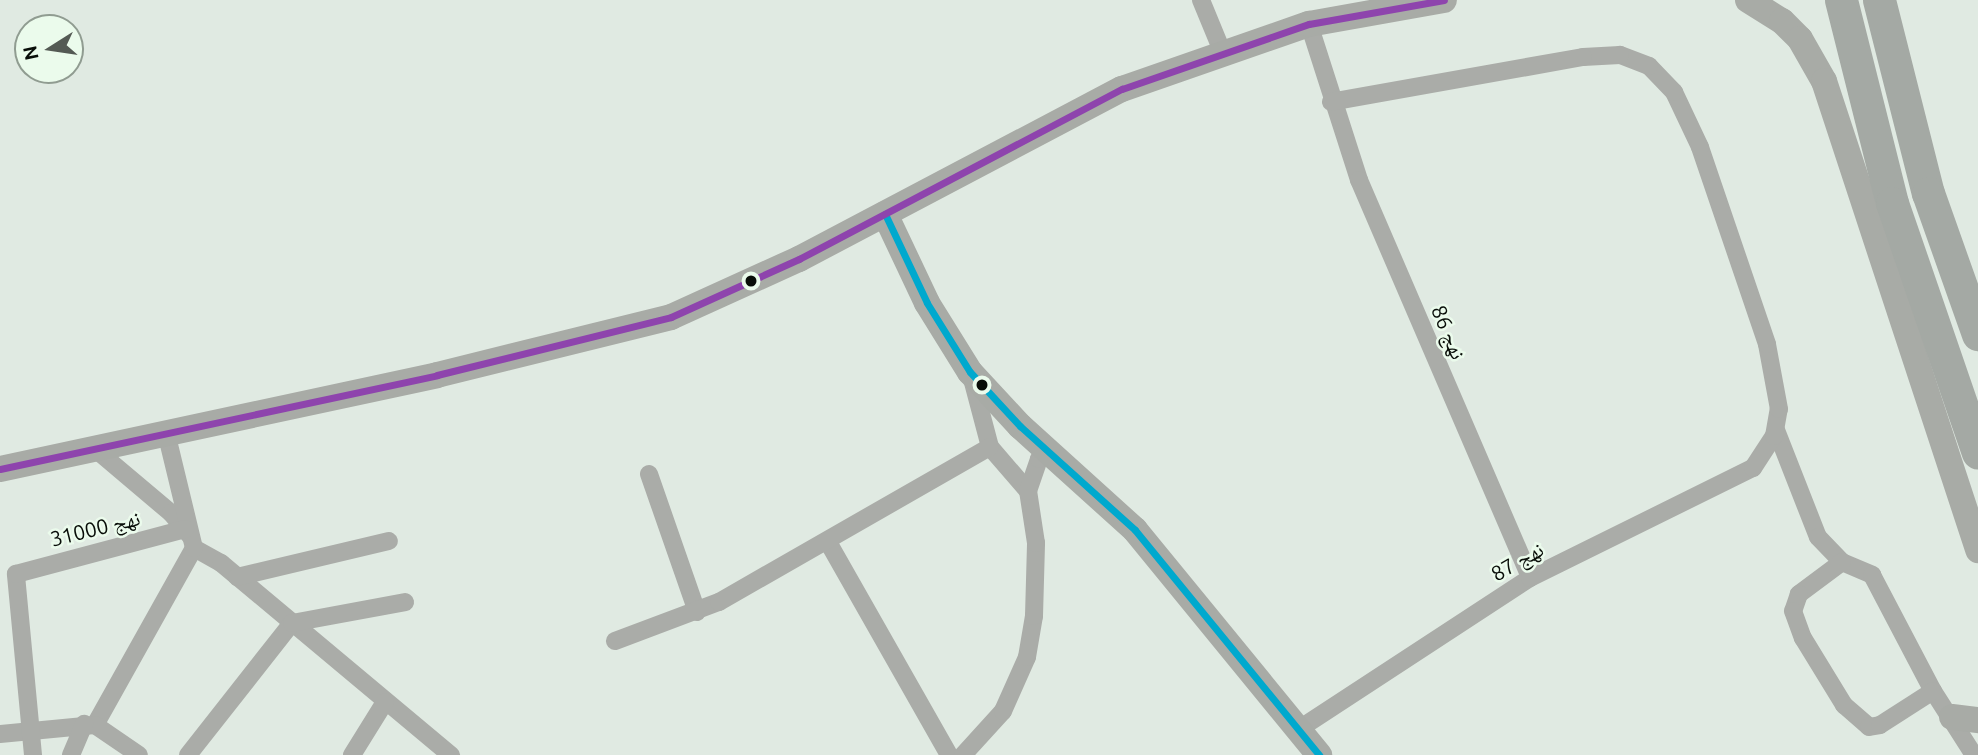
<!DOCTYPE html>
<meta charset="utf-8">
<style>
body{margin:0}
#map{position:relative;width:1978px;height:755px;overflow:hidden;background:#e0eae2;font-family:Ubuntu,"Noto Naskh Arabic",sans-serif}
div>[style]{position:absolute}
.street>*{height:18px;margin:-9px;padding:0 9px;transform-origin:9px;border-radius:9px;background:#aaaca8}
.secondary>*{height:26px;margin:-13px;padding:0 13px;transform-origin:13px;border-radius:13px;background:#a8aba6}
.highway>*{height:33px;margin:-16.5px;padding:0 16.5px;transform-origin:16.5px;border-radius:16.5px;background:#a4a9a4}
.bus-1>*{height:7px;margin:-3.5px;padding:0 3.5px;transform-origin:3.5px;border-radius:3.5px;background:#00a9ce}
.bus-2>*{height:7px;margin:-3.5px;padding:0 3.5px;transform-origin:3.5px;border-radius:3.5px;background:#8e44ad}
.dots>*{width:19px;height:19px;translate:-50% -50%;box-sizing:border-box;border:4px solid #ebfbec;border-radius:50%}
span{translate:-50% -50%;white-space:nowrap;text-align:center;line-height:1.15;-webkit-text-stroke:5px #ebfbec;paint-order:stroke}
.street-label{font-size:21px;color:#080d08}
.north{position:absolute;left:14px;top:14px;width:70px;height:70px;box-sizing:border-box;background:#ebfbec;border:2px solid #909c91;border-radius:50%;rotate:258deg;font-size:19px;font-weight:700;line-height:28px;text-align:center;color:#080d08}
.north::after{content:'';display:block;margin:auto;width:24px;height:32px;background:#545a54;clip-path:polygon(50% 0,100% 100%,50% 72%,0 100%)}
</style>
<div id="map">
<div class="street">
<i style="left:1201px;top:0;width:55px;rotate:67.6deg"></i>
<i style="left:1309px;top:24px;width:164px;rotate:72.2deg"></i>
<i style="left:1359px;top:180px;width:433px;rotate:66.7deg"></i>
<i style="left:971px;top:375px;width:74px;rotate:75.2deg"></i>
<i style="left:990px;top:447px;width:58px;rotate:49.2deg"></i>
<i style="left:1776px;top:430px;width:115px;rotate:68.6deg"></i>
<i style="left:1818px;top:537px;width:35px;rotate:46deg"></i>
<i style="left:1842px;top:562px;width:33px;rotate:23deg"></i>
<i style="left:1872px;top:575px;width:131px;rotate:62.3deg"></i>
<i style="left:1933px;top:691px;width:76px;rotate:57.4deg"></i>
<i style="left:94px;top:448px;width:101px;rotate:40.2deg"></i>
<i style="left:171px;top:513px;width:30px;rotate:50deg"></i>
<i style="left:649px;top:474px;width:146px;rotate:70.8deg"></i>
<i style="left:828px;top:542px;width:245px;rotate:60.4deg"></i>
<i style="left:194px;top:548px;width:31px;rotate:29deg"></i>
<i style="left:221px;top:563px;width:300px;rotate:39.9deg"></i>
<i style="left:1842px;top:562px;width:54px;rotate:143.3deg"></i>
<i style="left:1799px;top:594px;width:18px;rotate:109deg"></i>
<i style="left:1793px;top:611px;width:29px;rotate:70deg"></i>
<i style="left:1803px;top:638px;width:79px;rotate:58.5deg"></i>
<i style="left:1844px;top:705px;width:33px;rotate:41deg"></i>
<i style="left:1869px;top:727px;width:11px;rotate:-10deg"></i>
<i style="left:1880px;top:725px;width:63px;rotate:-32.7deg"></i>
<i style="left:237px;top:577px;width:156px;rotate:-13.3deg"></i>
<i style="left:615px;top:641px;width:111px;rotate:-20.6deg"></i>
<i style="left:719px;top:602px;width:312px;rotate:-29.8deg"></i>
<i style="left:95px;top:725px;width:203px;rotate:-60.8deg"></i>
<i style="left:194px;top:548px;width:119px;rotate:-103.6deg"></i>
<i style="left:1296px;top:731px;width:280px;rotate:-33.2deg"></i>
<i style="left:1530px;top:578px;width:249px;rotate:-26.3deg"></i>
<i style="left:1753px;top:468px;width:38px;rotate:-57deg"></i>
<i style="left:1774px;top:436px;width:27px;rotate:-80deg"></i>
<i style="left:1779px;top:409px;width:66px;rotate:-100.5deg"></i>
<i style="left:1767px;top:344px;width:208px;rotate:-108.8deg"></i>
<i style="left:1700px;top:147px;width:61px;rotate:-115.3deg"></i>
<i style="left:1674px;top:92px;width:36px;rotate:-134deg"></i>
<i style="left:1649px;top:66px;width:31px;rotate:-159deg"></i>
<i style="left:1620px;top:55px;width:37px;rotate:177deg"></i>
<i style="left:1583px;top:57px;width:256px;rotate:169.9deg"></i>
<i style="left:0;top:734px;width:95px;rotate:-5.4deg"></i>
<i style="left:95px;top:725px;width:53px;rotate:34.3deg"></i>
<i style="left:33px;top:755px;width:182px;rotate:-95.4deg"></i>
<i style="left:16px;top:574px;width:175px;rotate:-14.9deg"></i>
<i style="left:71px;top:755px;width:34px;rotate:-67deg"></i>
<i style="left:188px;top:755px;width:168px;rotate:-51.8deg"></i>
<i style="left:292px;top:623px;width:115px;rotate:-10.5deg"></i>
<i style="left:352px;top:755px;width:62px;rotate:-58.1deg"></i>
<i style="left:963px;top:755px;width:59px;rotate:-47.7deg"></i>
<i style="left:1003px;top:711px;width:59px;rotate:-66deg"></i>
<i style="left:1027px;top:657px;width:42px;rotate:-80.3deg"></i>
<i style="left:1034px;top:616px;width:73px;rotate:-88.4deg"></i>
<i style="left:1036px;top:543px;width:53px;rotate:-98.7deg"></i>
<i style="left:1028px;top:491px;width:34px;rotate:-71deg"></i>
<i style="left:1039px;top:459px;width:13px;rotate:-45deg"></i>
</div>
<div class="secondary">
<i style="left:1748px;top:0;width:40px;rotate:32deg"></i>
<i style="left:1782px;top:21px;width:25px;rotate:45deg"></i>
<i style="left:1800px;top:39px;width:48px;rotate:60.3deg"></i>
<i style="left:1824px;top:81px;width:494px;rotate:71.8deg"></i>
<i style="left:885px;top:214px;width:98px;rotate:64.7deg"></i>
<i style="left:927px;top:303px;width:81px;rotate:58.1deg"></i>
<i style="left:970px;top:372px;width:74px;rotate:47.2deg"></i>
<i style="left:1020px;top:426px;width:155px;rotate:42.1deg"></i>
<i style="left:1135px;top:530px;width:291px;rotate:50.7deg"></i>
<i style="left:0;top:469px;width:447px;rotate:-12.1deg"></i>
<i style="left:437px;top:375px;width:241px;rotate:-13.9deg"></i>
<i style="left:671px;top:317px;width:141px;rotate:-24.4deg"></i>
<i style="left:799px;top:259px;width:365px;rotate:-27.8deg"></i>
<i style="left:1122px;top:89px;width:198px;rotate:-19.2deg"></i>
<i style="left:1309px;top:24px;width:137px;rotate:-10.1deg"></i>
<i style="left:1952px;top:717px;width:26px;rotate:7deg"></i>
</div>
<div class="highway">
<i style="left:1841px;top:0;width:209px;rotate:75.9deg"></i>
<i style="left:1892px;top:203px;width:264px;rotate:71deg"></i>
<i style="left:1879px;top:0;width:199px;rotate:75.8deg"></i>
<i style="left:1928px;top:193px;width:150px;rotate:70.5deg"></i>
</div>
<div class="bus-1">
<i style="left:885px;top:214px;width:98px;rotate:64.7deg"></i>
<i style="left:927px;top:303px;width:81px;rotate:58.1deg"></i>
<i style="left:970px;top:372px;width:74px;rotate:47.2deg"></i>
<i style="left:1020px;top:426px;width:155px;rotate:42.1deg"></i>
<i style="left:1135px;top:530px;width:291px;rotate:50.7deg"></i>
</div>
<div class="bus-2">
<i style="left:0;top:469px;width:447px;rotate:-12.1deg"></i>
<i style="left:437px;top:375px;width:241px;rotate:-13.9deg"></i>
<i style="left:671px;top:317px;width:141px;rotate:-24.4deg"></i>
<i style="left:799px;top:259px;width:365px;rotate:-27.8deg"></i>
<i style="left:1122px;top:89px;width:198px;rotate:-19.2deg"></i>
<i style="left:1309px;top:24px;width:137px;rotate:-10.1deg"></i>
</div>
<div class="dots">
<i style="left:751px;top:281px;background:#080d08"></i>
<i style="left:982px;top:385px;background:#080d08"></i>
</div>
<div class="street-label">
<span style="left:1449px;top:332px;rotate:67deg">نهج 86</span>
<span style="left:95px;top:528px;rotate:-14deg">نهج 31000</span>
<span style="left:1517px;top:561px;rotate:-30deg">نهج 87</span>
</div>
<div class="north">N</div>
</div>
